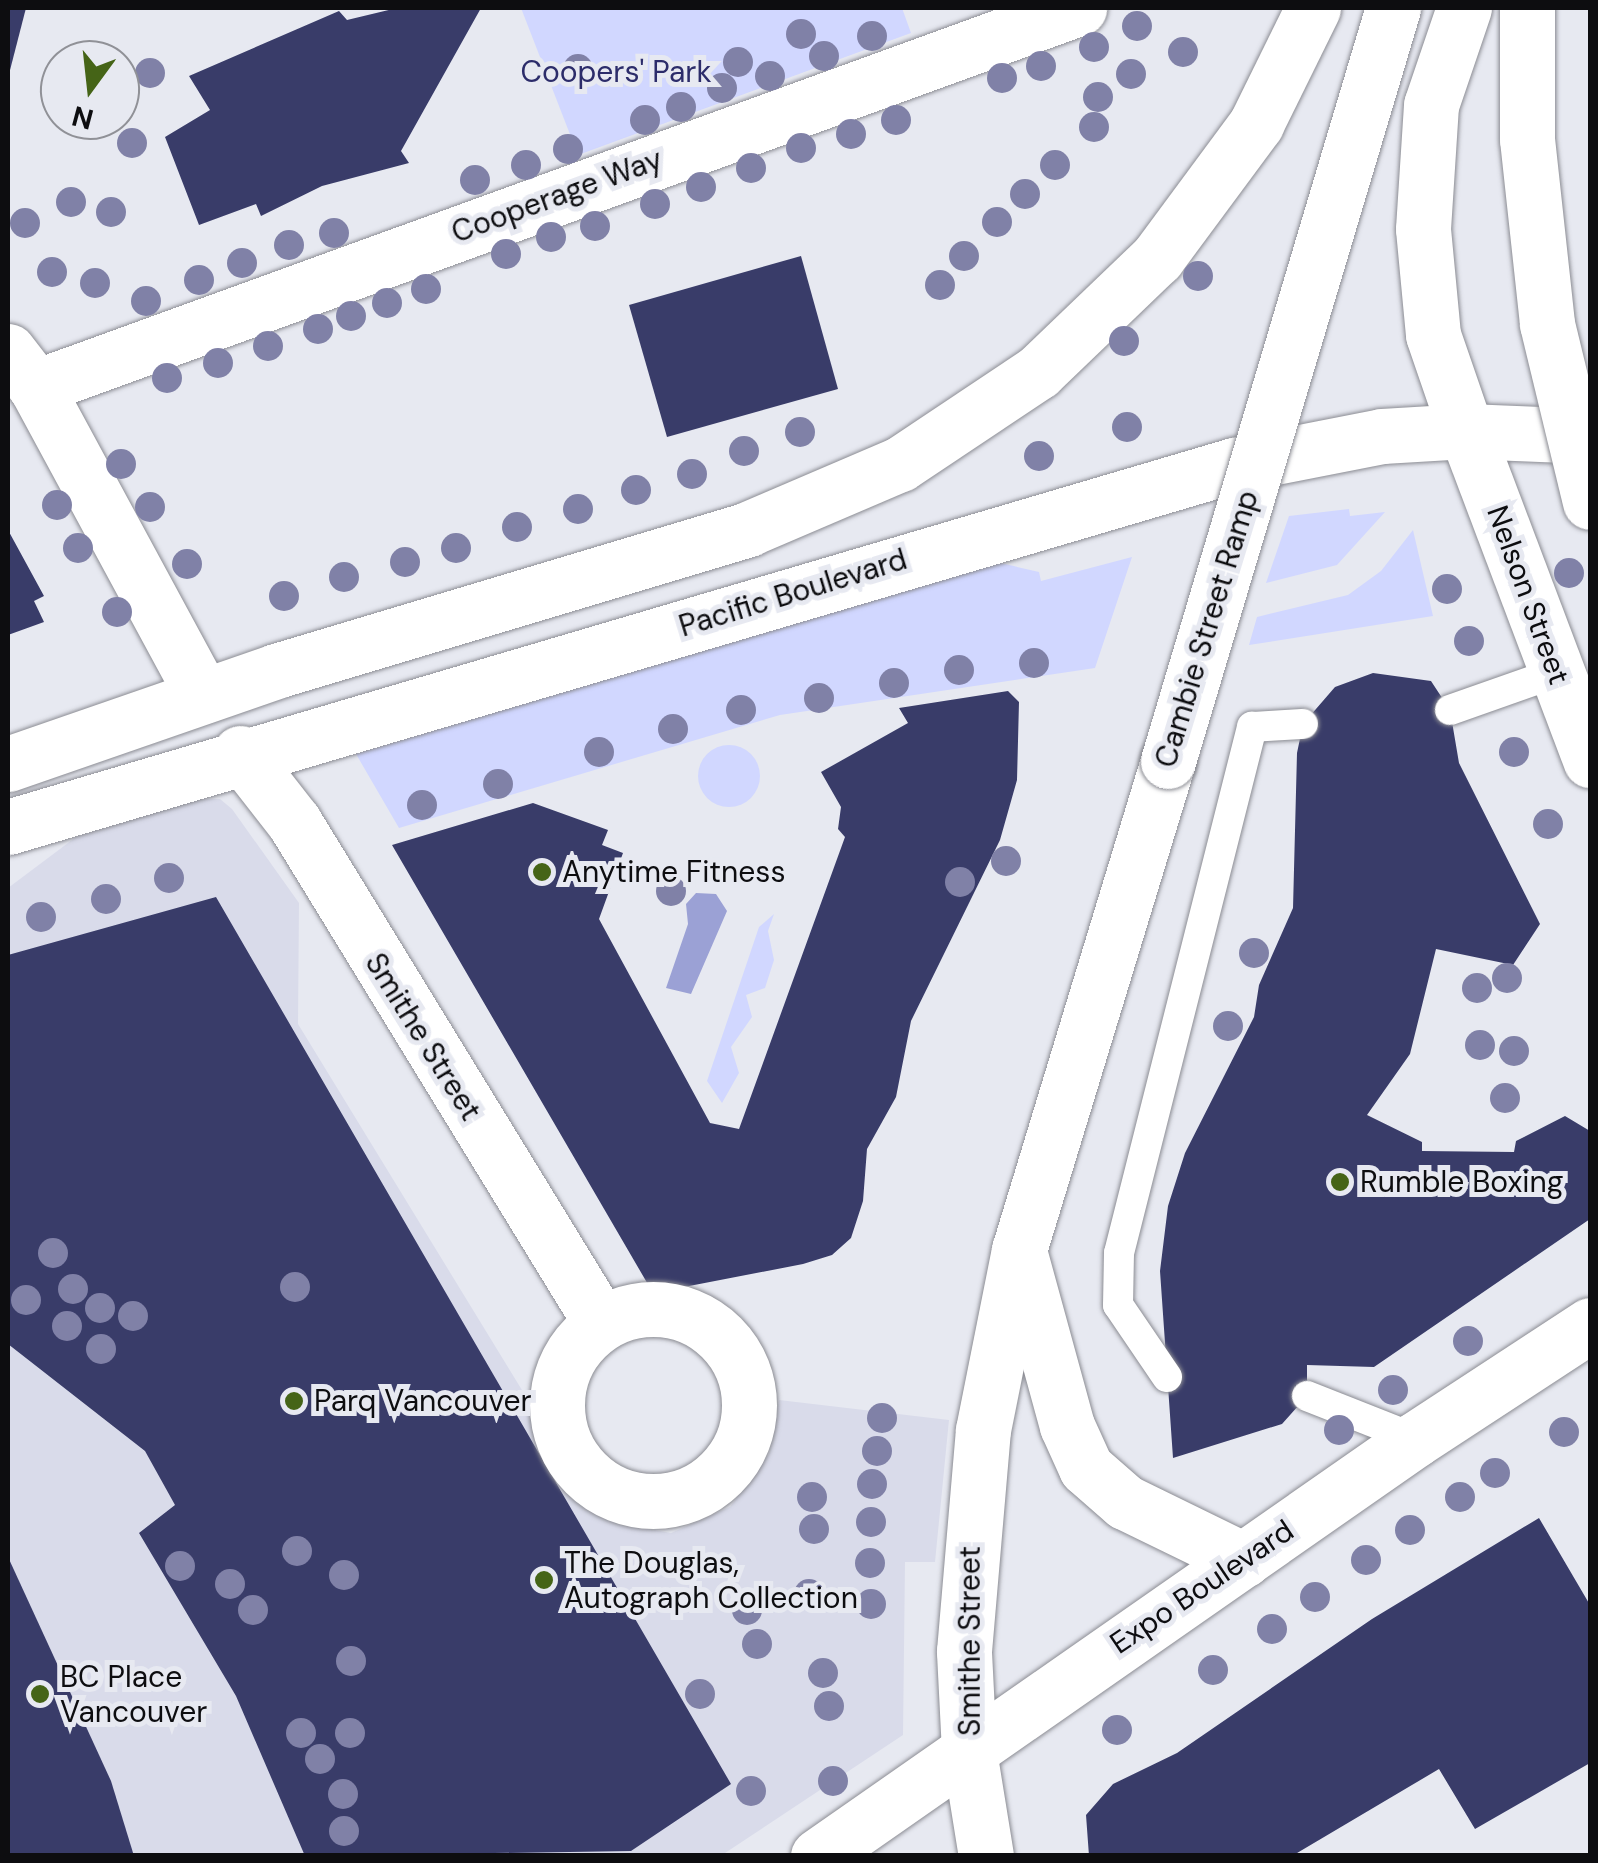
<!DOCTYPE html>
<style>
body{margin:0}
#map{position:relative;width:1598px;height:1863px;overflow:hidden;background:#e7e9f1;font-family:"DM Sans",sans-serif}
div>[style]{position:absolute}
.built>*{inset:0;background:#d9dbea}
.green>*{inset:0;background:#d1d7ff}
.round{border-radius:50%}
.water>*{inset:0;background:#9ba1d5}
.building>*{inset:0;background:#393c69}
.roads{filter:drop-shadow(0 0 2px #8b8c93) drop-shadow(0 0 2px #8b8c93)}
.lane>*{height:30px;margin:-15px;padding:0 15px;transform-origin:15px;border-radius:15px;background:#fff}
.street>*{height:55px;margin:-27.5px;padding:0 27.5px;transform-origin:27.5px;border-radius:27.5px;background:#fff}
.street>.ring{margin:-27.5px;padding:0;box-sizing:content-box;background:none;border:55px solid #fff;border-radius:50%}
.secondary>*{height:55px;margin:-27.5px;padding:0 27.5px;transform-origin:27.5px;border-radius:27.5px;background:#fff}
.bridges{filter:drop-shadow(0 0 2px #8b8c93) drop-shadow(0 0 2px #8b8c93)}
.secondary-bridge>*{height:55px;margin:-27.5px;padding:0 27.5px;transform-origin:27.5px;border-radius:27.5px;background:#fff}
.trees>*{width:30px;height:30px;margin:-15px;border-radius:50%;background:#8081a7}
.dots>*{width:28px;height:28px;translate:-50% -50%;box-sizing:border-box;border:5px solid #e7e9f1;border-radius:50%}
span{translate:-50% -50%;white-space:nowrap;text-align:center;line-height:1.15;-webkit-text-stroke:10px #e7e9f1;paint-order:stroke}
.park-label{font-size:30px;color:#2c2c6a}
.street-label{font-size:30px;color:#0d0d10}
.poi-label{font-size:30px;color:#0d0d10}
.left{translate:0 -50%;text-align:left}
.frame{position:absolute;inset:0;border:10px solid #0d0d10;pointer-events:none}
.north{position:absolute;left:40px;top:40px;width:100px;height:100px;box-sizing:border-box;background:#e7e9f1;border:2px solid #909197;border-radius:50%;rotate:195deg;font-size:28px;font-weight:700;line-height:40px;text-align:center;color:#0d0d10}
.north::after{content:'';display:block;margin:auto;width:35px;height:45px;background:#456417;clip-path:polygon(50% 0,100% 100%,50% 72%,0 100%)}
</style>
<div id="map">
<div class="built">
<i style="clip-path:polygon(192px 799px,220px 799px,232px 809px,299px 903px,298px 1024px,596px 1511px,620px 1524px,671px 1533px,730px 1507px,769px 1454px,779px 1400px,949px 1420px,935px 1562px,905px 1562px,903px 1735px,722px 1855px,8px 1855px,8px 888px,76px 837px)"></i>
</div>
<div class="green">
<i style="clip-path:polygon(521px 8px,902px 8px,911px 33px,578px 155px)"></i>
<i style="clip-path:polygon(1349px 509px,1350px 516px,1385px 512px,1337px 565px,1266px 583px,1289px 516px)"></i>
<i style="clip-path:polygon(1413px 530px,1433px 616px,1249px 645px,1257px 617px,1348px 595px,1381px 571px)"></i>
<i style="clip-path:polygon(1132px 557px,1095px 668px,780px 715px,399px 828px,356px 754px,996px 562px,1039px 572px,1041px 581px)"></i>
<i class="round" style="left:698px;top:745px;width:62px;height:62px"></i>
<i style="clip-path:polygon(774px 914px,768px 931px,774px 960px,765px 988px,746px 995px,752px 1017px,731px 1047px,739px 1073px,722px 1103px,707px 1081px,759px 927px)"></i>
</div>
<div class="water">
<i style="clip-path:polygon(696px 893px,716px 894px,727px 911px,691px 994px,666px 988px,688px 924px,686px 904px)"></i>
</div>
<div class="building">
<i style="clip-path:polygon(8px 8px,26px 8px,9px 74px,8px 74px)"></i>
<i style="clip-path:polygon(397px 8px,481px 8px,401px 151px,409px 163px,322px 186px,261px 216px,256px 204px,199px 225px,165px 137px,210px 110px,189px 76px,339px 11px,347px 20px)"></i>
<i style="clip-path:polygon(801px 256px,838px 389px,667px 437px,629px 305px)"></i>
<i style="clip-path:polygon(8px 530px,44px 596px,34px 601px,44px 622px,8px 635px)"></i>
<i style="clip-path:polygon(1373px 673px,1431px 681px,1450px 710px,1459px 763px,1540px 924px,1513px 965px,1436px 949px,1410px 1054px,1367px 1115px,1422px 1142px,1422px 1151px,1514px 1152px,1516px 1141px,1565px 1116px,1590px 1131px,1590px 1219px,1374px 1367px,1307px 1365px,1307px 1396px,1282px 1424px,1173px 1458px,1160px 1271px,1168px 1206px,1185px 1153px,1254px 1017px,1259px 985px,1293px 908px,1297px 753px,1303px 724px,1335px 687px)"></i>
<i style="clip-path:polygon(1008px 691px,1019px 702px,1017px 780px,1000px 840px,911px 1021px,896px 1097px,867px 1149px,863px 1201px,851px 1238px,832px 1255px,803px 1264px,653px 1293px,392px 845px,533px 803px,608px 830px,602px 845px,623px 853px,599px 919px,710px 1123px,739px 1129px,845px 837px,838px 829px,841px 807px,821px 772px,908px 723px,899px 708px)"></i>
<i style="clip-path:polygon(216px 897px,731px 1784px,631px 1851px,305px 1856px,236px 1696px,139px 1533px,175px 1505px,145px 1451px,8px 1344px,8px 955px)"></i>
<i style="clip-path:polygon(1539px 1518px,1590px 1605px,1590px 1763px,1475px 1829px,1439px 1769px,1292px 1856px,1089px 1856px,1086px 1815px,1113px 1784px,1177px 1753px,1372px 1619px)"></i>
<i style="clip-path:polygon(8px 1557px,111px 1781px,134px 1856px,8px 1856px)"></i>
</div>
<div class="roads">
<div class="lane">
<i style="left:1450px;top:710px;width:111px;rotate:-19.4deg"></i>
<i style="left:1167px;top:1377px;width:87px;rotate:-124.2deg"></i>
<i style="left:1118px;top:1305px;width:52px;rotate:-88.9deg"></i>
<i style="left:1119px;top:1253px;width:543px;rotate:-75.81deg"></i>
<i style="left:1252px;top:727px;width:51px;rotate:-3.4deg"></i>
<i style="left:1307px;top:1396px;width:117px;rotate:21.5deg"></i>
</div>
<div class="street">
<i style="left:1464px;top:8px;width:102px;rotate:108.8deg"></i>
<i style="left:1431px;top:105px;width:124px;rotate:93.7deg"></i>
<i style="left:1423px;top:229px;width:106px;rotate:84.6deg"></i>
<i style="left:1433px;top:335px;width:102px;rotate:71deg"></i>
<i style="left:8px;top:351px;width:46px;rotate:52.1deg"></i>
<i style="left:36px;top:387px;width:351px;rotate:61.6deg"></i>
<i style="left:36px;top:387px;width:1110px;rotate:-19.97deg"></i>
<i style="left:240px;top:753px;width:88px;rotate:52deg"></i>
<i style="left:294px;top:822px;width:588px;rotate:58.5deg"></i>
<i class="ring" style="left:557px;top:1309px;width:137px;height:137px"></i>
</div>
<div class="secondary">
<i style="left:1466px;top:431px;width:352px;rotate:69.3deg"></i>
<i style="left:8px;top:764px;width:284px;rotate:-19.1deg"></i>
<i style="left:276px;top:671px;width:493px;rotate:-16.7deg"></i>
<i style="left:748px;top:529px;width:165px;rotate:-23.2deg"></i>
<i style="left:900px;top:464px;width:166px;rotate:-33.7deg"></i>
<i style="left:1038px;top:372px;width:165px;rotate:-43.8deg"></i>
<i style="left:1157px;top:258px;width:167px;rotate:-53.5deg"></i>
<i style="left:1256px;top:124px;width:129px;rotate:-63.8deg"></i>
<i style="left:8px;top:827px;width:1278px;rotate:-16.45deg"></i>
<i style="left:1234px;top:465px;width:151px;rotate:-11.1deg"></i>
<i style="left:1382px;top:436px;width:84px;rotate:-3.4deg"></i>
<i style="left:1466px;top:431px;width:124px;rotate:2.3deg"></i>
<i style="left:1021px;top:1258px;width:174px;rotate:74.7deg"></i>
<i style="left:1067px;top:1426px;width:46px;rotate:65.7deg"></i>
<i style="left:1086px;top:1468px;width:52px;rotate:41.1deg"></i>
<i style="left:1125px;top:1502px;width:132px;rotate:26deg"></i>
<i style="left:818px;top:1856px;width:729px;rotate:-34.89deg"></i>
<i style="left:1416px;top:1439px;width:208px;rotate:-33.2deg"></i>
<i style="left:986px;top:1856px;width:106px;rotate:-99.2deg"></i>
<i style="left:969px;top:1751px;width:100px;rotate:-92.9deg"></i>
<i style="left:964px;top:1651px;width:222px;rotate:-85.1deg"></i>
<i style="left:983px;top:1430px;width:184px;rotate:-78.7deg"></i>
<i style="left:1019px;top:1250px;width:511px;rotate:-73.05deg"></i>
</div>
</div>
<div class="bridges">
<div class="secondary-bridge">
<i style="left:1527px;top:8px;width:131px;rotate:90deg"></i>
<i style="left:1527px;top:139px;width:186px;rotate:83.8deg"></i>
<i style="left:1547px;top:324px;width:183px;rotate:76.4deg"></i>
<i style="left:1168px;top:761px;width:786px;rotate:-73.36deg"></i>
</div>
</div>
<div class="trees">
<i style="left:1137px;top:26px"></i>
<i style="left:801px;top:34px"></i>
<i style="left:872px;top:36px"></i>
<i style="left:1094px;top:47px"></i>
<i style="left:1183px;top:52px"></i>
<i style="left:824px;top:56px"></i>
<i style="left:738px;top:62px"></i>
<i style="left:1041px;top:66px"></i>
<i style="left:578px;top:69px"></i>
<i style="left:150px;top:73px"></i>
<i style="left:1131px;top:74px"></i>
<i style="left:770px;top:76px"></i>
<i style="left:1002px;top:78px"></i>
<i style="left:722px;top:88px"></i>
<i style="left:1098px;top:97px"></i>
<i style="left:681px;top:107px"></i>
<i style="left:645px;top:120px"></i>
<i style="left:896px;top:120px"></i>
<i style="left:1094px;top:127px"></i>
<i style="left:851px;top:134px"></i>
<i style="left:132px;top:143px"></i>
<i style="left:801px;top:148px"></i>
<i style="left:568px;top:149px"></i>
<i style="left:526px;top:165px"></i>
<i style="left:1055px;top:165px"></i>
<i style="left:751px;top:168px"></i>
<i style="left:475px;top:180px"></i>
<i style="left:701px;top:187px"></i>
<i style="left:1025px;top:194px"></i>
<i style="left:71px;top:202px"></i>
<i style="left:655px;top:204px"></i>
<i style="left:111px;top:212px"></i>
<i style="left:997px;top:222px"></i>
<i style="left:25px;top:223px"></i>
<i style="left:595px;top:226px"></i>
<i style="left:334px;top:233px"></i>
<i style="left:551px;top:237px"></i>
<i style="left:289px;top:245px"></i>
<i style="left:506px;top:254px"></i>
<i style="left:964px;top:256px"></i>
<i style="left:242px;top:263px"></i>
<i style="left:52px;top:272px"></i>
<i style="left:1198px;top:276px"></i>
<i style="left:199px;top:280px"></i>
<i style="left:95px;top:283px"></i>
<i style="left:940px;top:285px"></i>
<i style="left:426px;top:289px"></i>
<i style="left:146px;top:301px"></i>
<i style="left:387px;top:303px"></i>
<i style="left:351px;top:316px"></i>
<i style="left:318px;top:329px"></i>
<i style="left:1124px;top:341px"></i>
<i style="left:268px;top:346px"></i>
<i style="left:218px;top:363px"></i>
<i style="left:167px;top:378px"></i>
<i style="left:1127px;top:427px"></i>
<i style="left:800px;top:432px"></i>
<i style="left:744px;top:451px"></i>
<i style="left:1039px;top:456px"></i>
<i style="left:121px;top:464px"></i>
<i style="left:692px;top:474px"></i>
<i style="left:636px;top:490px"></i>
<i style="left:57px;top:505px"></i>
<i style="left:150px;top:507px"></i>
<i style="left:578px;top:509px"></i>
<i style="left:517px;top:527px"></i>
<i style="left:78px;top:548px"></i>
<i style="left:456px;top:548px"></i>
<i style="left:405px;top:562px"></i>
<i style="left:187px;top:564px"></i>
<i style="left:1569px;top:573px"></i>
<i style="left:344px;top:577px"></i>
<i style="left:1447px;top:589px"></i>
<i style="left:284px;top:596px"></i>
<i style="left:117px;top:612px"></i>
<i style="left:1469px;top:641px"></i>
<i style="left:1034px;top:663px"></i>
<i style="left:959px;top:670px"></i>
<i style="left:894px;top:683px"></i>
<i style="left:819px;top:698px"></i>
<i style="left:741px;top:710px"></i>
<i style="left:673px;top:729px"></i>
<i style="left:599px;top:752px"></i>
<i style="left:1514px;top:752px"></i>
<i style="left:498px;top:784px"></i>
<i style="left:422px;top:805px"></i>
<i style="left:1548px;top:824px"></i>
<i style="left:1006px;top:861px"></i>
<i style="left:169px;top:878px"></i>
<i style="left:960px;top:882px"></i>
<i style="left:671px;top:891px"></i>
<i style="left:106px;top:899px"></i>
<i style="left:41px;top:917px"></i>
<i style="left:1254px;top:953px"></i>
<i style="left:1507px;top:978px"></i>
<i style="left:1477px;top:988px"></i>
<i style="left:1228px;top:1026px"></i>
<i style="left:1480px;top:1045px"></i>
<i style="left:1514px;top:1051px"></i>
<i style="left:1505px;top:1098px"></i>
<i style="left:53px;top:1253px"></i>
<i style="left:295px;top:1287px"></i>
<i style="left:73px;top:1289px"></i>
<i style="left:26px;top:1300px"></i>
<i style="left:100px;top:1308px"></i>
<i style="left:133px;top:1316px"></i>
<i style="left:67px;top:1326px"></i>
<i style="left:1468px;top:1341px"></i>
<i style="left:101px;top:1349px"></i>
<i style="left:1393px;top:1390px"></i>
<i style="left:882px;top:1418px"></i>
<i style="left:1339px;top:1430px"></i>
<i style="left:1564px;top:1432px"></i>
<i style="left:877px;top:1451px"></i>
<i style="left:1495px;top:1473px"></i>
<i style="left:872px;top:1484px"></i>
<i style="left:812px;top:1497px"></i>
<i style="left:1460px;top:1497px"></i>
<i style="left:871px;top:1522px"></i>
<i style="left:814px;top:1529px"></i>
<i style="left:1410px;top:1530px"></i>
<i style="left:297px;top:1551px"></i>
<i style="left:1366px;top:1560px"></i>
<i style="left:870px;top:1563px"></i>
<i style="left:180px;top:1566px"></i>
<i style="left:344px;top:1575px"></i>
<i style="left:230px;top:1584px"></i>
<i style="left:809px;top:1594px"></i>
<i style="left:1315px;top:1597px"></i>
<i style="left:871px;top:1604px"></i>
<i style="left:253px;top:1610px"></i>
<i style="left:747px;top:1610px"></i>
<i style="left:1272px;top:1629px"></i>
<i style="left:757px;top:1644px"></i>
<i style="left:351px;top:1661px"></i>
<i style="left:1213px;top:1670px"></i>
<i style="left:823px;top:1673px"></i>
<i style="left:700px;top:1694px"></i>
<i style="left:829px;top:1706px"></i>
<i style="left:1117px;top:1730px"></i>
<i style="left:301px;top:1733px"></i>
<i style="left:350px;top:1733px"></i>
<i style="left:320px;top:1759px"></i>
<i style="left:833px;top:1781px"></i>
<i style="left:751px;top:1791px"></i>
<i style="left:343px;top:1794px"></i>
<i style="left:344px;top:1831px"></i>
</div>
<div class="dots">
<i style="left:542px;top:872px;background:#456417"></i>
<i style="left:1340px;top:1182px;background:#456417"></i>
<i style="left:294px;top:1401px;background:#456417"></i>
<i style="left:544px;top:1580px;background:#456417"></i>
<i style="left:40px;top:1694px;background:#456417"></i>
</div>
<div class="park-label">
<span style="left:616px;top:72px">Coopers' Park</span>
</div>
<div class="street-label">
<span style="left:557px;top:196px;rotate:-20deg">Cooperage Way</span>
<span style="left:793px;top:593px;rotate:-17deg">Pacific Boulevard</span>
<span style="left:1528px;top:595px;rotate:70deg">Nelson Street</span>
<span style="left:1207px;top:629px;rotate:-73deg">Cambie Street Ramp</span>
<span style="left:423px;top:1037px;rotate:58deg">Smithe Street</span>
<span style="left:1202px;top:1587px;rotate:-34deg">Expo Boulevard</span>
<span style="left:970px;top:1641px;rotate:-90deg">Smithe Street</span>
</div>
<div class="poi-label">
<span class="left" style="left:562px;top:872px">Anytime Fitness</span>
<span class="left" style="left:1360px;top:1182px">Rumble Boxing</span>
<span class="left" style="left:314px;top:1401px">Parq Vancouver</span>
<span class="left" style="left:564px;top:1580px">The Douglas,<br>Autograph Collection</span>
<span class="left" style="left:60px;top:1694px">BC Place<br>Vancouver</span>
</div>
<div class="frame"></div>
<div class="north">N</div>
</div>
